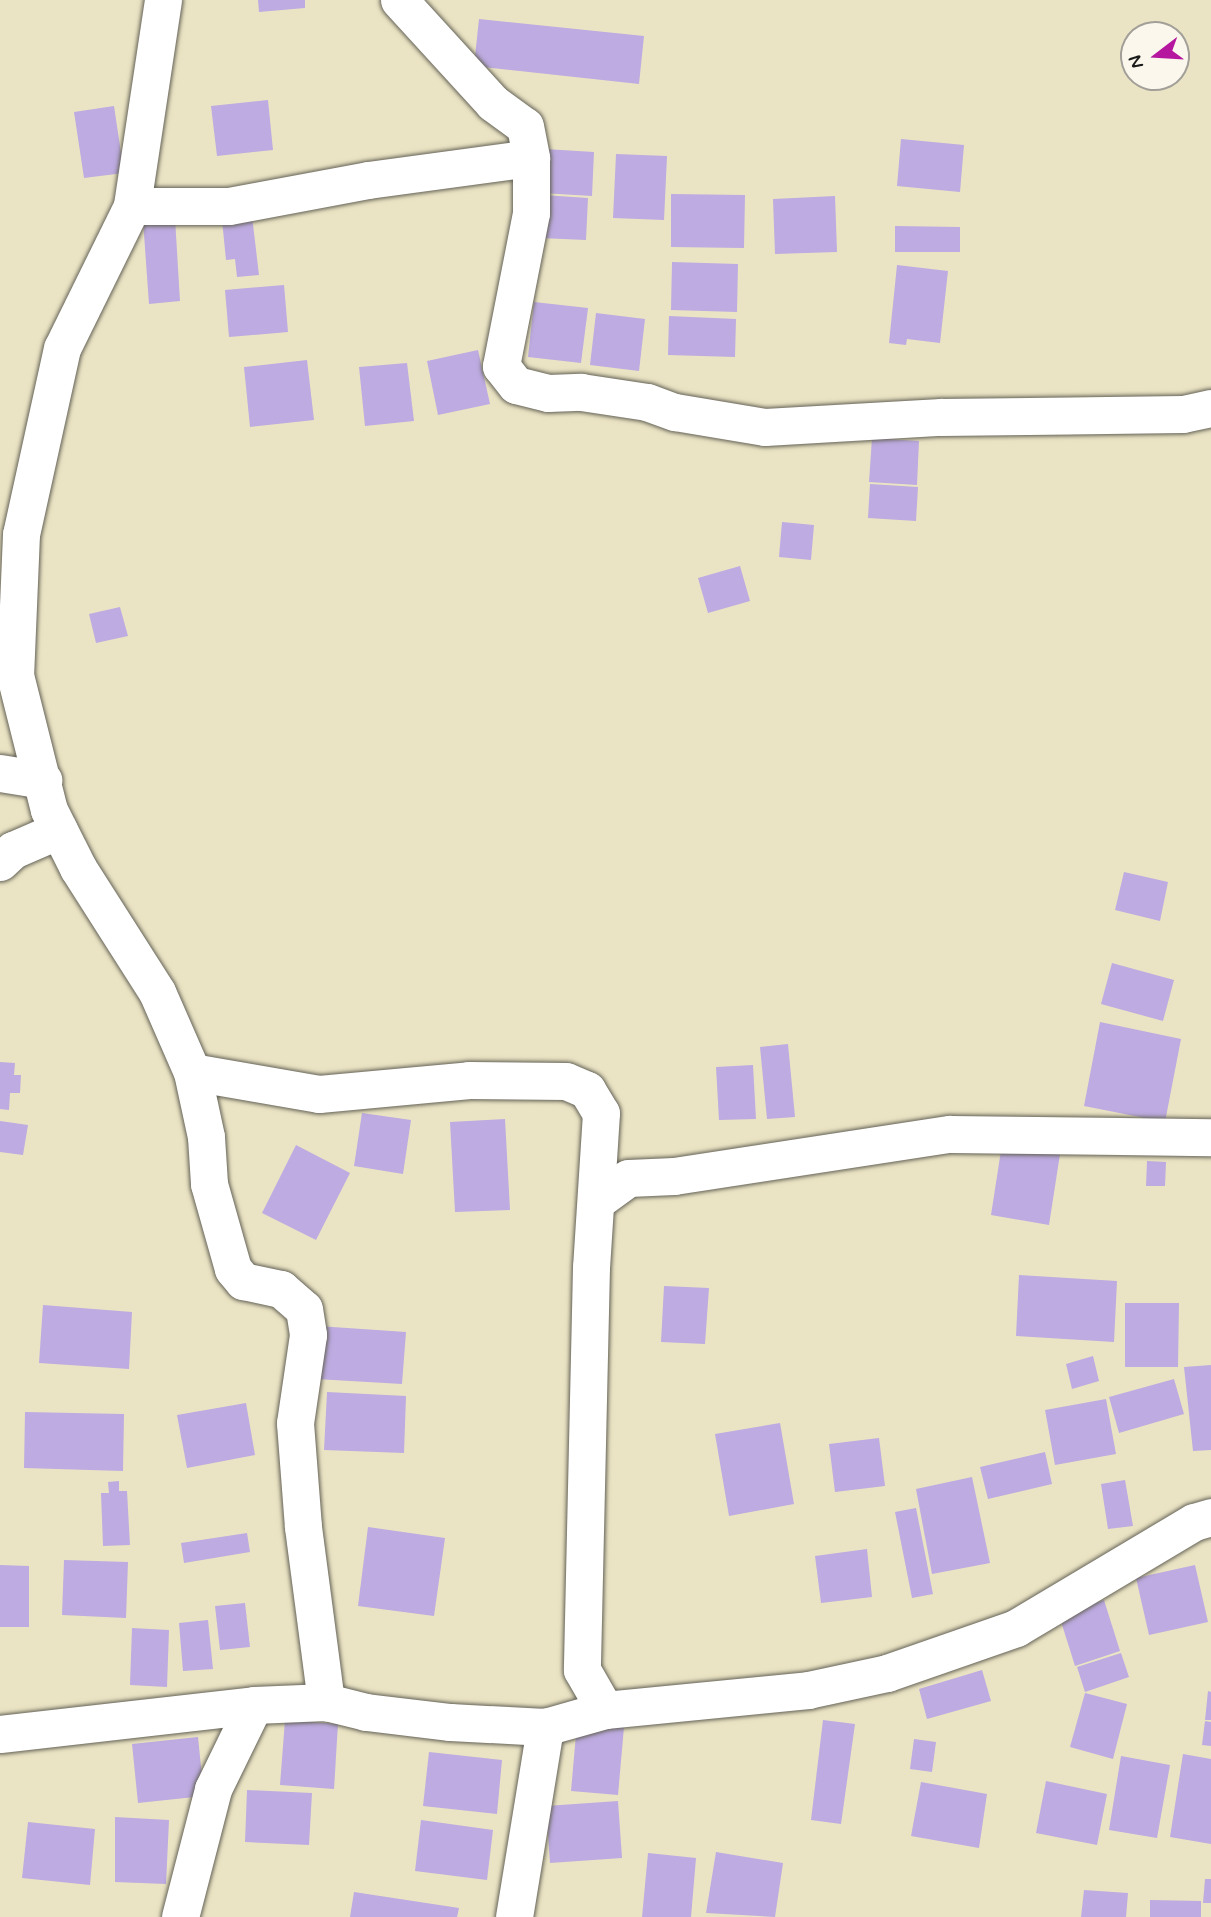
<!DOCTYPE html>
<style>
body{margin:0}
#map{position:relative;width:1211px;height:1917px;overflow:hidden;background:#ebe4c4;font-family:Mynerve,sans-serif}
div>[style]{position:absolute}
.building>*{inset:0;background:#bdabe1}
.roads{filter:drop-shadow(0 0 2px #646257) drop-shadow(0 0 2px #646257)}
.minor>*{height:37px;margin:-18.5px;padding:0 18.5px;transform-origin:18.5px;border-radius:18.5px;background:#fff}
span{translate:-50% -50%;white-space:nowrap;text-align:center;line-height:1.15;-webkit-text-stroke:5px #fbf7ec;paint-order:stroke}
.north{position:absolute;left:1120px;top:21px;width:70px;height:70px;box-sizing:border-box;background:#fbf7ec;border:2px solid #a29f99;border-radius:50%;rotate:253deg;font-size:19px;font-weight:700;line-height:28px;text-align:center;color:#1c1c1c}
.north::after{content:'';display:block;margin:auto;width:24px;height:32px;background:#b5179e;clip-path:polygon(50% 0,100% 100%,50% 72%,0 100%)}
</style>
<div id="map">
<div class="building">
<i style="clip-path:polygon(258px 0,305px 0,305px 8px,259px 12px)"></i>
<i style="clip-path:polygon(479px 19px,644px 36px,639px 84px,474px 66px)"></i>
<i style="clip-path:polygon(268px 100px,273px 150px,217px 156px,211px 106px)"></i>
<i style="clip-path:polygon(114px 106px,124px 173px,84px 178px,74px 112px)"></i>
<i style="clip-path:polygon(901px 139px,964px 145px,960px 192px,897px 186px)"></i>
<i style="clip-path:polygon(545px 149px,594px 152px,592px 196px,542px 193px)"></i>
<i style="clip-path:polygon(616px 154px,667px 156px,664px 220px,613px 218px)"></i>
<i style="clip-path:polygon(671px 194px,745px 195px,744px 248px,671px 247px)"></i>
<i style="clip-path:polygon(543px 195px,588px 198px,586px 240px,540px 238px)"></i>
<i style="clip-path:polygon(835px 196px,837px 252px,775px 254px,773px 199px)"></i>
<i style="clip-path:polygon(252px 216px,259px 275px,237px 277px,235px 259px,226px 260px,222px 220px)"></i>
<i style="clip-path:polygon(175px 218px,180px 301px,149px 304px,143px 220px)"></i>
<i style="clip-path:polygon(895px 226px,960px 227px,960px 252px,895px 252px)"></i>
<i style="clip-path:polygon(672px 262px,738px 264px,737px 312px,671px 310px)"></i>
<i style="clip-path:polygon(897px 265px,948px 271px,940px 343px,907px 339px,906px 345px,889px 343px)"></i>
<i style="clip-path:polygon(284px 285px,288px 332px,229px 337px,225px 290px)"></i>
<i style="clip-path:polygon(534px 302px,588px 308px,581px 363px,528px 357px)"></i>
<i style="clip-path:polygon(596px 313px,645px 319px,639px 371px,590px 365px)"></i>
<i style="clip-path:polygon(669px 316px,736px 319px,735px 357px,668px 355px)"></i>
<i style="clip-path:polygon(478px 350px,490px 404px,438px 415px,427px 361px)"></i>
<i style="clip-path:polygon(307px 360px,314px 420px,250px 427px,244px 367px)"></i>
<i style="clip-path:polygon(407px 363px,414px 421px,365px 426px,359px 367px)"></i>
<i style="clip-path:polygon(872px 438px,919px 441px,917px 485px,869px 482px)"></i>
<i style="clip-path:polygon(870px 484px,918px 487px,916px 521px,868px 518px)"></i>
<i style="clip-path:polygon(782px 522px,814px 525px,811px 560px,779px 557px)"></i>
<i style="clip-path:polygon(740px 566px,750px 601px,708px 613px,698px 578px)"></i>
<i style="clip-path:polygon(120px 607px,128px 636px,96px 643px,89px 614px)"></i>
<i style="clip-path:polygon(1124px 872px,1168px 882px,1160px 921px,1115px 910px)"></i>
<i style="clip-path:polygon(1112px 963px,1174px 980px,1163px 1021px,1101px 1004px)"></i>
<i style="clip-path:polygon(1100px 1022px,1181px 1039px,1165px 1122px,1084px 1106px)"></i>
<i style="clip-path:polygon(788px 1044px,795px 1117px,767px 1119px,760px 1047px)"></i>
<i style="clip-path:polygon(0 1062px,15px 1063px,14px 1075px,21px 1075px,20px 1093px,10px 1093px,9px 1110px,0 1109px)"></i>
<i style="clip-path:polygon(753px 1065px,756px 1119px,719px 1120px,716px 1067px)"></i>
<i style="clip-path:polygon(362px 1113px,411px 1120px,403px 1174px,354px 1166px)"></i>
<i style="clip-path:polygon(505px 1119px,510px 1210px,455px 1212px,450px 1122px)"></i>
<i style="clip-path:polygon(0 1121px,28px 1125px,23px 1155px,0 1152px)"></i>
<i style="clip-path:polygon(1002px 1144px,1060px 1154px,1049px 1225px,991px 1215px)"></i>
<i style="clip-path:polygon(296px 1145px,350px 1173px,316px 1240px,262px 1213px)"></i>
<i style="clip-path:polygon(1147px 1161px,1166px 1162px,1165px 1186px,1146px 1186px)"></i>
<i style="clip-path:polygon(1019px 1275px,1117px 1281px,1114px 1342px,1016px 1336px)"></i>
<i style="clip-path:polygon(664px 1286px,709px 1288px,705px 1344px,661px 1342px)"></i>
<i style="clip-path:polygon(1125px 1303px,1179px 1303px,1178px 1367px,1125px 1367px)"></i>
<i style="clip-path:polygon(43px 1305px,132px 1312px,129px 1369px,39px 1363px)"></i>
<i style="clip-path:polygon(318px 1326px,406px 1332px,402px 1384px,316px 1379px)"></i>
<i style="clip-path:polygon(1093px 1356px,1099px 1381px,1072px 1389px,1066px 1364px)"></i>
<i style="clip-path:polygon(1211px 1365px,1211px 1450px,1193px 1451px,1184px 1367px)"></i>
<i style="clip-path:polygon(1174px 1379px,1184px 1414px,1119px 1433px,1109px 1397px)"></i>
<i style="clip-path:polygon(327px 1392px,406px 1396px,404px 1453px,324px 1450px)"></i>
<i style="clip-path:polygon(1106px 1399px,1116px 1454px,1055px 1465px,1045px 1410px)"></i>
<i style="clip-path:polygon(246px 1403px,255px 1455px,187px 1468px,177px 1415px)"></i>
<i style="clip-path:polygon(25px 1412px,124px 1414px,123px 1471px,24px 1468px)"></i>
<i style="clip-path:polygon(780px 1423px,794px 1504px,729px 1516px,715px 1434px)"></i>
<i style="clip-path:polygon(879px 1438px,885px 1486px,835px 1492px,829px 1444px)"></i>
<i style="clip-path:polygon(1045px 1452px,1052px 1484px,988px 1499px,980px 1467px)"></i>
<i style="clip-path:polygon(972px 1477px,990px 1563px,932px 1574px,916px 1489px)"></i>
<i style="clip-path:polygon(1125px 1480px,1133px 1526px,1108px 1529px,1101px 1484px)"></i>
<i style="clip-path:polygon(119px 1481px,119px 1491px,127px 1491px,130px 1545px,103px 1546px,101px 1493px,109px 1493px,108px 1482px)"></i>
<i style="clip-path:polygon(916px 1508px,933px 1594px,912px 1598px,895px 1512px)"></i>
<i style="clip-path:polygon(368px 1527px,445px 1538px,434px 1616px,358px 1606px)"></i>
<i style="clip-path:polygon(247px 1533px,250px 1552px,184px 1563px,181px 1543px)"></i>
<i style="clip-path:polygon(867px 1549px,872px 1597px,821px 1603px,815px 1556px)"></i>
<i style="clip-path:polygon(64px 1560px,128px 1562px,126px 1618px,62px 1615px)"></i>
<i style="clip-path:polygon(0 1565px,29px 1566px,29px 1627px,0 1627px)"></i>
<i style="clip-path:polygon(1195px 1565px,1208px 1622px,1149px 1635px,1136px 1578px)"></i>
<i style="clip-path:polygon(1104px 1600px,1120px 1651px,1075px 1666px,1059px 1615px)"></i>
<i style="clip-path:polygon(245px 1603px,250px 1647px,220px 1650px,215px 1606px)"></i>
<i style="clip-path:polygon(208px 1620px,213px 1669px,183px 1671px,179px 1623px)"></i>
<i style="clip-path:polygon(132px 1628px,169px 1630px,167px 1687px,130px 1685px)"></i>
<i style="clip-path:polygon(1121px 1653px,1129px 1677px,1085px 1692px,1077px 1667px)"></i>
<i style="clip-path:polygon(982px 1670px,991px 1701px,927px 1719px,919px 1689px)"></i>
<i style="clip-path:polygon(1208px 1691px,1211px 1692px,1211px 1720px,1205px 1720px)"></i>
<i style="clip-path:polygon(1085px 1693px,1127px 1704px,1113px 1759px,1070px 1747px)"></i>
<i style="clip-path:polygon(285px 1720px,338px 1724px,334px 1789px,280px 1785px)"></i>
<i style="clip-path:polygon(823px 1720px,855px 1724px,841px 1824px,811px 1820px)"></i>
<i style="clip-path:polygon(1205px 1721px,1211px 1722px,1211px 1746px,1202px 1745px)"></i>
<i style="clip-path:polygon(577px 1723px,624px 1727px,618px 1795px,571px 1791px)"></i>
<i style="clip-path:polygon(198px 1737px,204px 1796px,138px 1803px,132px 1744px)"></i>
<i style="clip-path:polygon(914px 1739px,936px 1742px,932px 1772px,910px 1769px)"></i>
<i style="clip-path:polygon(429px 1752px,502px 1760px,497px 1814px,423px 1806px)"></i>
<i style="clip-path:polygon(1183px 1754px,1211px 1759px,1211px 1844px,1170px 1837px)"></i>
<i style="clip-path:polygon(1121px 1756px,1170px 1765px,1157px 1838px,1109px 1830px)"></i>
<i style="clip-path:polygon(1046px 1781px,1107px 1794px,1097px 1845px,1036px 1833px)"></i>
<i style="clip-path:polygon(921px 1782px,987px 1794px,979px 1848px,911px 1836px)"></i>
<i style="clip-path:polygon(247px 1790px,312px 1793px,309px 1845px,245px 1842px)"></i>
<i style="clip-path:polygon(618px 1801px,622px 1858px,550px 1863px,546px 1806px)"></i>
<i style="clip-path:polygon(115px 1817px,169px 1820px,166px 1884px,115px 1882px)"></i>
<i style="clip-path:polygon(421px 1820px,493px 1830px,487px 1880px,415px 1871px)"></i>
<i style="clip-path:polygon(28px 1822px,95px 1829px,90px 1885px,22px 1878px)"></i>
<i style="clip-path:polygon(716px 1852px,783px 1863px,775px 1917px,706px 1913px)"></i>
<i style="clip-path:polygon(648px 1853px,696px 1858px,691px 1917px,642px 1917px)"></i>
<i style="clip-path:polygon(1205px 1879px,1211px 1879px,1211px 1903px,1203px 1903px)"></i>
<i style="clip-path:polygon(1084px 1890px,1128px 1893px,1126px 1917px,1081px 1917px)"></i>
<i style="clip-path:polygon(354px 1892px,459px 1908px,457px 1917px,350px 1917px)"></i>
<i style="clip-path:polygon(1150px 1900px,1201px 1901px,1201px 1917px,1150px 1917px)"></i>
</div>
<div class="roads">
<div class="minor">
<i style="left:163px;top:0;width:208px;rotate:98.6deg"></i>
<i style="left:132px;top:206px;width:158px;rotate:116.2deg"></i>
<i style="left:62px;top:348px;width:190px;rotate:102.4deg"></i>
<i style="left:21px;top:534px;width:141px;rotate:92.4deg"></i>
<i style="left:15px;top:675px;width:139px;rotate:75.9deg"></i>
<i style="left:49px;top:810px;width:65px;rotate:63.4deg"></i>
<i style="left:78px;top:868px;width:147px;rotate:57.5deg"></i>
<i style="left:157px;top:992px;width:87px;rotate:66.4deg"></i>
<i style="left:192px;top:1072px;width:66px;rotate:77.8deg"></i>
<i style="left:206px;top:1137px;width:47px;rotate:86.3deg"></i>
<i style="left:209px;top:1184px;width:88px;rotate:74.2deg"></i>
<i style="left:233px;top:1269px;width:16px;rotate:50deg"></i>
<i style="left:243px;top:1281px;width:39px;rotate:12deg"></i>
<i style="left:281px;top:1289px;width:30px;rotate:41deg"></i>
<i style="left:304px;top:1309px;width:26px;rotate:81deg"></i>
<i style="left:308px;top:1335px;width:89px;rotate:98.4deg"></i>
<i style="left:295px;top:1423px;width:104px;rotate:85.6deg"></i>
<i style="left:303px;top:1527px;width:177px;rotate:82.5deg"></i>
<i style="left:399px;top:0;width:139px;rotate:47.6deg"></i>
<i style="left:493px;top:103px;width:39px;rotate:36deg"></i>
<i style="left:525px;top:126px;width:33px;rotate:79deg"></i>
<i style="left:531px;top:158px;width:55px;rotate:90deg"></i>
<i style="left:531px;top:213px;width:156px;rotate:101.1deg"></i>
<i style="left:501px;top:366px;width:24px;rotate:52deg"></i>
<i style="left:516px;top:385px;width:33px;rotate:14deg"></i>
<i style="left:548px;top:393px;width:33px;rotate:-2deg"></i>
<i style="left:581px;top:392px;width:67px;rotate:8.6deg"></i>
<i style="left:647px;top:402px;width:30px;rotate:20deg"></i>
<i style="left:675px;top:412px;width:91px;rotate:9.5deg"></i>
<i style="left:765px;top:427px;width:176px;rotate:-3.3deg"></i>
<i style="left:941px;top:417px;width:242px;rotate:-0.7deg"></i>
<i style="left:1183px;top:414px;width:29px;rotate:-12deg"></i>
<i style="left:132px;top:206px;width:97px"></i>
<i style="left:229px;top:206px;width:141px;rotate:-10.6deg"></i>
<i style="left:368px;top:180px;width:164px;rotate:-7.7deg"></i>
<i style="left:0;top:773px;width:44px;rotate:9.2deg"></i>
<i style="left:0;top:862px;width:18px;rotate:-43deg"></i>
<i style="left:13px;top:850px;width:50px;rotate:-23.5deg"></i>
<i style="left:192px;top:1072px;width:129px;rotate:9.8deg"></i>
<i style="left:319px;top:1094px;width:151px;rotate:-5.3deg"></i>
<i style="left:469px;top:1080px;width:97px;rotate:0.6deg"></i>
<i style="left:566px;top:1081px;width:23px;rotate:23deg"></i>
<i style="left:587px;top:1090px;width:27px;rotate:59deg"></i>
<i style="left:601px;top:1113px;width:154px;rotate:93.7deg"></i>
<i style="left:591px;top:1267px;width:403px;rotate:91.3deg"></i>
<i style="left:582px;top:1670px;width:46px;rotate:60.1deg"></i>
<i style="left:598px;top:1200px;width:37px;rotate:-36deg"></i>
<i style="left:628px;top:1178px;width:46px;rotate:-2.5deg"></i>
<i style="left:674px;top:1176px;width:279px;rotate:-8.7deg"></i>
<i style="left:950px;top:1134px;width:261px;rotate:0.7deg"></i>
<i style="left:0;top:1734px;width:256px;rotate:-6.5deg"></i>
<i style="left:254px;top:1705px;width:72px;rotate:-2.4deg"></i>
<i style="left:326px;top:1702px;width:41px;rotate:14deg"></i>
<i style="left:366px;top:1712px;width:85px;rotate:6.8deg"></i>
<i style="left:450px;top:1722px;width:95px;rotate:3deg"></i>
<i style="left:545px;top:1727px;width:62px;rotate:-15.8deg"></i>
<i style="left:605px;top:1710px;width:204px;rotate:-5.6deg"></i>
<i style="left:808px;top:1690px;width:81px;rotate:-12.1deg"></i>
<i style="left:887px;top:1673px;width:137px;rotate:-19.2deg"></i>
<i style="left:1016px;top:1628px;width:207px;rotate:-30.8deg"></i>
<i style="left:1194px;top:1522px;width:18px;rotate:-16deg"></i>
<i style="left:180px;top:1917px;width:132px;rotate:-75.5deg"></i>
<i style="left:213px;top:1789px;width:93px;rotate:-64deg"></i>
<i style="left:514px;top:1917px;width:193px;rotate:-80.7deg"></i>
</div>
</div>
<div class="north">N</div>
</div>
